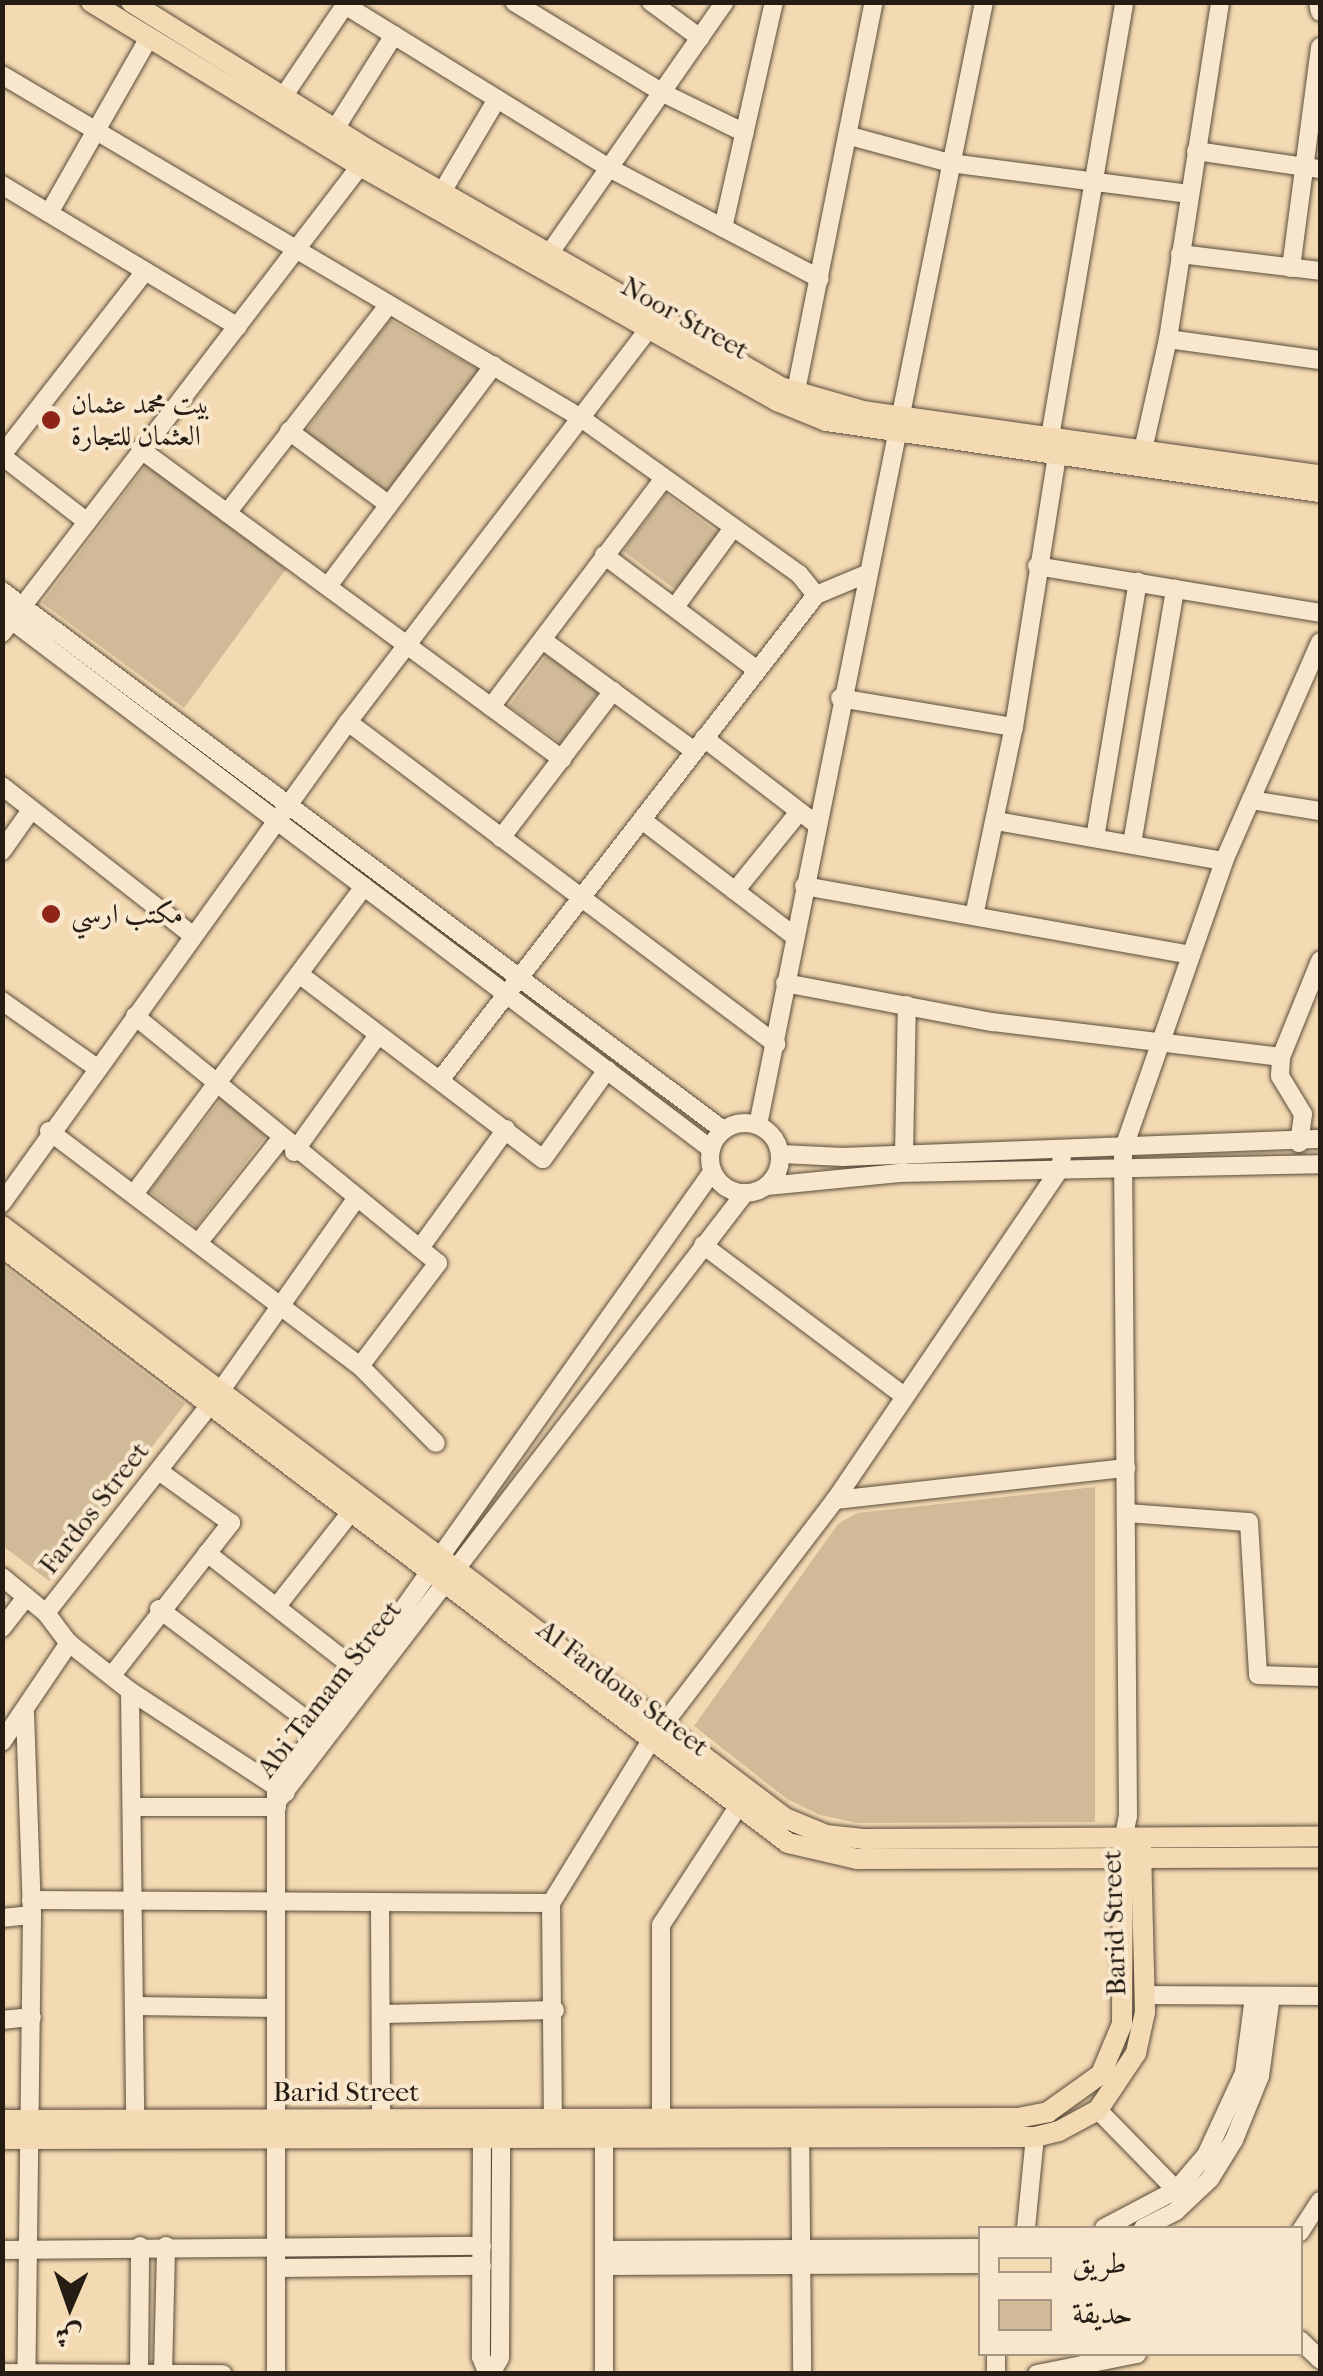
<!DOCTYPE html>
<meta charset="utf-8">
<style>
body{margin:0}
#map{position:relative;width:1323px;height:2376px;overflow:hidden;background:#f4dab2;font-family:"IM FELL French Canon",Amiri,serif}
div>[style]{position:absolute}
.green>*{inset:0;background:#d1ba97}
.roads{filter:drop-shadow(0 0 2px #594c3c) drop-shadow(0 0 2px #594c3c)}
.minor>*{height:18px;margin:-9px;padding:0 9px;transform-origin:9px;border-radius:9px;background:#f8e7cd}
.minor>.ring{margin:-9px;padding:0;box-sizing:content-box;background:none;border:18px solid #f8e7cd;border-radius:50%}
.major>*{height:20px;margin:-10px;padding:0 10px;transform-origin:10px;border-radius:10px;background:#f4dab2}
.dots>*{width:28px;height:28px;translate:-50% -50%;box-sizing:border-box;border:5px solid #f8e7cd;border-radius:50%}
span{translate:-50% -50%;white-space:nowrap;text-align:center;line-height:1.15;-webkit-text-stroke:8px #f8e7cd;paint-order:stroke}
.street-label{font-size:28px;color:#251d14}
.poi-label{font-size:28px;color:#251d14}
.left{translate:0 -50%;text-align:left}
.frame{position:absolute;inset:0;border:5px solid #251d14;pointer-events:none}
.legend{position:absolute;left:978px;top:2226px;width:325px;height:130px;box-sizing:border-box;background:#f8e7cd;border:2px solid #a49683;margin:0;padding:12px 18px;list-style:none;font-size:30px;color:#251d14}
.legend li{display:flex;align-items:center;gap:20px;height:50px}
.legend b{width:50px;border:2px solid #a49683}
.north{position:absolute;left:20px;top:2256px;width:100px;height:100px;-webkit-text-stroke:8px #f8e7cd;paint-order:stroke;rotate:182deg;font-size:28px;font-weight:700;line-height:40px;text-align:center;color:#251d14}
.north::after{content:'';display:block;margin:auto;width:35px;height:45px;background:#251d14;clip-path:polygon(50% 0,100% 100%,50% 72%,0 100%)}
</style>
<div id="map">
<div class="green">
<i style="clip-path:polygon(390px 320px,480px 370px,388px 492px,305px 432px)"></i>
<i style="clip-path:polygon(147px 464px,286px 569px,184px 708px,42px 603px)"></i>
<i style="clip-path:polygon(666px 494px,718px 533px,676px 590px,623px 551px)"></i>
<i style="clip-path:polygon(547px 655px,598px 692px,561px 743px,509px 706px)"></i>
<i style="clip-path:polygon(222px 1098px,266px 1136px,196px 1227px,149px 1191px)"></i>
<i style="clip-path:polygon(2px 1265px,185px 1404px,49px 1581px,3px 1546px)"></i>
<i style="clip-path:polygon(1095px 1487px,1095px 1822px,857px 1823px,820px 1815px,787px 1799px,694px 1726px,838px 1524px,857px 1513px)"></i>
</div>
<div class="roads">
<div class="minor">
<i style="left:514px;top:2px;width:175px;rotate:31.4deg"></i>
<i style="left:663px;top:93px;width:91px;rotate:26deg"></i>
<i style="left:651px;top:2px;width:61px;rotate:36.3deg"></i>
<i style="left:1318px;top:2px;width:10px;rotate:79deg"></i>
<i style="left:345px;top:5px;width:310px;rotate:31.7deg"></i>
<i style="left:609px;top:168px;width:238px;rotate:27.7deg"></i>
<i style="left:2px;top:75px;width:673px;rotate:30.64deg"></i>
<i style="left:581px;top:418px;width:268px;rotate:35.6deg"></i>
<i style="left:799px;top:574px;width:27px;rotate:51deg"></i>
<i style="left:283px;top:97px;width:115px;rotate:-56deg"></i>
<i style="left:335px;top:129px;width:111px;rotate:-57.9deg"></i>
<i style="left:850px;top:136px;width:104px;rotate:15.1deg"></i>
<i style="left:950px;top:163px;width:241px;rotate:7.4deg"></i>
<i style="left:1196px;top:151px;width:125px;rotate:8.3deg"></i>
<i style="left:2px;top:185px;width:275px;rotate:31deg"></i>
<i style="left:442px;top:192px;width:108px;rotate:-59.4deg"></i>
<i style="left:49px;top:213px;width:202px;rotate:-60.3deg"></i>
<i style="left:723px;top:228px;width:232px;rotate:-77.3deg"></i>
<i style="left:549px;top:254px;width:307px;rotate:-55.1deg"></i>
<i style="left:1180px;top:254px;width:141px;rotate:6.9deg"></i>
<i style="left:1291px;top:268px;width:223px;rotate:-82.5deg"></i>
<i style="left:1168px;top:339px;width:153px;rotate:7.9deg"></i>
<i style="left:796px;top:391px;width:397px;rotate:-78.7deg"></i>
<i style="left:289px;top:431px;width:124px;rotate:36.5deg"></i>
<i style="left:1050px;top:437px;width:441px;rotate:-80.3deg"></i>
<i style="left:140px;top:449px;width:524px;rotate:36.3deg"></i>
<i style="left:1143px;top:450px;width:114px;rotate:-77.3deg"></i>
<i style="left:1168px;top:339px;width:341px;rotate:-81.2deg"></i>
<i style="left:2px;top:455px;width:233px;rotate:-52.1deg"></i>
<i style="left:2px;top:456px;width:106px;rotate:37.7deg"></i>
<i style="left:227px;top:513px;width:261px;rotate:-52.2deg"></i>
<i style="left:604px;top:555px;width:191px;rotate:36.9deg"></i>
<i style="left:1037px;top:566px;width:287px;rotate:9.4deg"></i>
<i style="left:328px;top:586px;width:276px;rotate:-53.1deg"></i>
<i style="left:2px;top:591px;width:900px;rotate:36.78deg"></i>
<i style="left:675px;top:607px;width:98px;rotate:-53.7deg"></i>
<i style="left:2px;top:613px;width:889px;rotate:37.09deg"></i>
<i style="left:2px;top:633px;width:600px;rotate:-52.52deg"></i>
<i style="left:544px;top:641px;width:185px;rotate:36.2deg"></i>
<i style="left:840px;top:698px;width:176px;rotate:9.5deg"></i>
<i style="left:491px;top:707px;width:287px;rotate:-52.9deg"></i>
<i style="left:348px;top:722px;width:536px;rotate:36.96deg"></i>
<i style="left:704px;top:738px;width:141px;rotate:37.5deg"></i>
<i style="left:2px;top:786px;width:243px;rotate:38.1deg"></i>
<i style="left:1251px;top:800px;width:70px;rotate:9.1deg"></i>
<i style="left:642px;top:820px;width:191px;rotate:37.3deg"></i>
<i style="left:996px;top:821px;width:231px;rotate:10deg"></i>
<i style="left:501px;top:838px;width:185px;rotate:-52.7deg"></i>
<i style="left:1095px;top:838px;width:260px;rotate:-80.5deg"></i>
<i style="left:1132px;top:844px;width:259px;rotate:-80.4deg"></i>
<i style="left:2px;top:851px;width:50px;rotate:-54.7deg"></i>
<i style="left:804px;top:886px;width:392px;rotate:10.1deg"></i>
<i style="left:735px;top:891px;width:102px;rotate:-51deg"></i>
<i style="left:974px;top:916px;width:193px;rotate:-78.1deg"></i>
<i style="left:1014px;top:727px;width:273px;rotate:-81deg"></i>
<i style="left:299px;top:974px;width:306px;rotate:37.2deg"></i>
<i style="left:543px;top:1159px;width:110px;rotate:-54.3deg"></i>
<i style="left:785px;top:983px;width:211px;rotate:10.7deg"></i>
<i style="left:992px;top:1022px;width:291px;rotate:6.9deg"></i>
<i style="left:2px;top:1001px;width:116px;rotate:35.2deg"></i>
<i style="left:135px;top:1016px;width:391px;rotate:39.2deg"></i>
<i style="left:438px;top:1263px;width:129px;rotate:127.1deg"></i>
<i style="left:440px;top:1080px;width:614px;rotate:-52.22deg"></i>
<i style="left:816px;top:595px;width:52px;rotate:-22.6deg"></i>
<i class="ring" style="left:710px;top:1123px;width:52px;height:52px"></i>
<i style="left:758px;top:1125px;width:1146px;rotate:-78.62deg"></i>
<i style="left:49px;top:1131px;width:390px;rotate:37.1deg"></i>
<i style="left:360px;top:1366px;width:108px;rotate:45.4deg"></i>
<i style="left:1299px;top:1143px;width:29px;rotate:-82deg"></i>
<i style="left:1303px;top:1114px;width:44px;rotate:-121.2deg"></i>
<i style="left:1280px;top:1076px;width:19px;rotate:-87deg"></i>
<i style="left:1281px;top:1057px;width:104px;rotate:-67.9deg"></i>
<i style="left:294px;top:1152px;width:144px;rotate:-54.3deg"></i>
<i style="left:781px;top:1154px;width:63px;rotate:2.7deg"></i>
<i style="left:844px;top:1157px;width:476px;rotate:-2.2deg"></i>
<i style="left:904px;top:1155px;width:150px;rotate:-88.9deg"></i>
<i style="left:767px;top:1186px;width:133px;rotate:-5.6deg"></i>
<i style="left:899px;top:1173px;width:421px;rotate:-1.2deg"></i>
<i style="left:134px;top:1194px;width:384px;rotate:-53.2deg"></i>
<i style="left:2px;top:1203px;width:593px;rotate:-54.27deg"></i>
<i style="left:348px;top:722px;width:494px;rotate:-52.6deg"></i>
<i style="left:198px;top:1243px;width:132px;rotate:-51.5deg"></i>
<i style="left:703px;top:1245px;width:251px;rotate:36.9deg"></i>
<i style="left:420px;top:1248px;width:147px;rotate:-54.1deg"></i>
<i style="left:835px;top:1500px;width:293px;rotate:-6.3deg"></i>
<i style="left:1126px;top:1513px;width:123px;rotate:4.2deg"></i>
<i style="left:1249px;top:1522px;width:153px;rotate:86.6deg"></i>
<i style="left:1258px;top:1675px;width:62px;rotate:1.8deg"></i>
<i style="left:207px;top:1553px;width:192px;rotate:38deg"></i>
<i style="left:2px;top:1577px;width:57px;rotate:39.3deg"></i>
<i style="left:46px;top:1613px;width:38px;rotate:53deg"></i>
<i style="left:69px;top:1643px;width:78px;rotate:38.2deg"></i>
<i style="left:130px;top:1691px;width:186px;rotate:33.2deg"></i>
<i style="left:277px;top:1606px;width:120px;rotate:-51.8deg"></i>
<i style="left:159px;top:1609px;width:196px;rotate:36.9deg"></i>
<i style="left:46px;top:1613px;width:280px;rotate:-51.8deg"></i>
<i style="left:219px;top:1393px;width:237px;rotate:-54.8deg"></i>
<i style="left:2px;top:1628px;width:39px;rotate:-52deg"></i>
<i style="left:113px;top:1674px;width:192px;rotate:-52deg"></i>
<i style="left:231px;top:1523px;width:89px;rotate:-144.2deg"></i>
<i style="left:130px;top:1691px;width:429px;rotate:89.3deg"></i>
<i style="left:25px;top:1713px;width:202px;rotate:88deg"></i>
<i style="left:32px;top:1915px;width:459px;rotate:90.7deg"></i>
<i style="left:2px;top:1742px;width:120px;rotate:-55.9deg"></i>
<i style="left:276px;top:1803px;width:769px;rotate:-52.45deg"></i>
<i style="left:134px;top:1807px;width:143px"></i>
<i style="left:1123px;top:1841px;width:25px;rotate:-79deg"></i>
<i style="left:1128px;top:1816px;width:666px;rotate:-90.43deg"></i>
<i style="left:1123px;top:1150px;width:306px;rotate:-70.7deg"></i>
<i style="left:1224px;top:861px;width:239px;rotate:-66.3deg"></i>
<i style="left:31px;top:1900px;width:520px;rotate:0.33deg"></i>
<i style="left:380px;top:1905px;width:214px;rotate:89.7deg"></i>
<i style="left:2px;top:1918px;width:30px;rotate:-6deg"></i>
<i style="left:1145px;top:1995px;width:175px;rotate:0.3deg"></i>
<i style="left:137px;top:2006px;width:139px;rotate:0.8deg"></i>
<i style="left:383px;top:2014px;width:172px;rotate:-1.3deg"></i>
<i style="left:2px;top:2020px;width:30px;rotate:-6deg"></i>
<i style="left:1098px;top:2110px;width:112px;rotate:45.7deg"></i>
<i style="left:661px;top:2118px;width:193px;rotate:-90deg"></i>
<i style="left:661px;top:1925px;width:137px;rotate:-56.9deg"></i>
<i style="left:800px;top:2123px;width:251px;rotate:89.5deg"></i>
<i style="left:553px;top:2130px;width:227px;rotate:-90.5deg"></i>
<i style="left:551px;top:1903px;width:189px;rotate:-58.4deg"></i>
<i style="left:650px;top:1742px;width:305px;rotate:-52.6deg"></i>
<i style="left:835px;top:1500px;width:400px;rotate:-55.8deg"></i>
<i style="left:1060px;top:1169px;width:18px;rotate:-81deg"></i>
<i style="left:482px;top:2137px;width:220px;rotate:90.3deg"></i>
<i style="left:481px;top:2357px;width:18px;rotate:68deg"></i>
<i style="left:604px;top:2137px;width:237px;rotate:90deg"></i>
<i style="left:1026px;top:2228px;width:91px;rotate:-84.4deg"></i>
<i style="left:1104px;top:2228px;width:81px;rotate:-27.8deg"></i>
<i style="left:1176px;top:2190px;width:46px;rotate:-49.4deg"></i>
<i style="left:1206px;top:2155px;width:90px;rotate:-65.1deg"></i>
<i style="left:1244px;top:2073px;width:77px;rotate:-82.5deg"></i>
<i style="left:1143px;top:2228px;width:37px;rotate:-27deg"></i>
<i style="left:1176px;top:2211px;width:47px;rotate:-43.3deg"></i>
<i style="left:1210px;top:2179px;width:46px;rotate:-58.4deg"></i>
<i style="left:1234px;top:2140px;width:69px;rotate:-67.9deg"></i>
<i style="left:1260px;top:2076px;width:81px;rotate:-82.2deg"></i>
<i style="left:1300px;top:2232px;width:37px;rotate:-57deg"></i>
<i style="left:2px;top:2250px;width:480px;rotate:-0.5deg"></i>
<i style="left:604px;top:2250px;width:377px;rotate:-0.3deg"></i>
<i style="left:604px;top:2266px;width:377px;rotate:-0.3deg"></i>
<i style="left:279px;top:2268px;width:203px;rotate:-0.6deg"></i>
<i style="left:1300px;top:2340px;width:28px;rotate:44deg"></i>
<i style="left:996px;top:2354px;width:20px;rotate:90deg"></i>
<i style="left:2px;top:2373px;width:221px;rotate:0.3deg"></i>
<i style="left:139px;top:2373px;width:127px;rotate:-89.5deg"></i>
<i style="left:163px;top:2373px;width:127px;rotate:-88.6deg"></i>
<i style="left:276px;top:2374px;width:585px;rotate:-90deg"></i>
<i style="left:276px;top:1789px;width:756px;rotate:-54.75deg"></i>
<i style="left:491px;top:2374px;width:18px;rotate:-61deg"></i>
<i style="left:500px;top:2358px;width:221px;rotate:-89.7deg"></i>
<i style="left:1037px;top:2374px;width:102px;rotate:-11.3deg"></i>
</div>
<div class="major">
<i style="left:91px;top:2px;width:315px;rotate:31.4deg"></i>
<i style="left:360px;top:166px;width:479px;rotate:29.4deg"></i>
<i style="left:777px;top:401px;width:53px;rotate:22.2deg"></i>
<i style="left:826px;top:421px;width:499px;rotate:8.2deg"></i>
<i style="left:131px;top:2px;width:284px;rotate:31.9deg"></i>
<i style="left:372px;top:152px;width:471px;rotate:29.9deg"></i>
<i style="left:780px;top:387px;width:86px;rotate:16.1deg"></i>
<i style="left:863px;top:411px;width:461px;rotate:8deg"></i>
<i style="left:2px;top:1226px;width:982px;rotate:37.09deg"></i>
<i style="left:785px;top:1818px;width:44px;rotate:22.5deg"></i>
<i style="left:826px;top:1835px;width:37px;rotate:6deg"></i>
<i style="left:863px;top:1839px;width:457px;rotate:-0.3deg"></i>
<i style="left:2px;top:1247px;width:986px;rotate:37.17deg"></i>
<i style="left:788px;top:1843px;width:71px;rotate:13.1deg"></i>
<i style="left:857px;top:1859px;width:463px;rotate:-0.2deg"></i>
<i style="left:2px;top:2120px;width:1016px;rotate:-0.11deg"></i>
<i style="left:1018px;top:2118px;width:31px;rotate:-11deg"></i>
<i style="left:1048px;top:2112px;width:65px;rotate:-35.6deg"></i>
<i style="left:1101px;top:2074px;width:54px;rotate:-67.2deg"></i>
<i style="left:1122px;top:2024px;width:176px;rotate:-89.7deg"></i>
<i style="left:2px;top:2139px;width:1033px;rotate:-0.11deg"></i>
<i style="left:1035px;top:2137px;width:25px;rotate:-14deg"></i>
<i style="left:1059px;top:2131px;width:44px;rotate:-28.3deg"></i>
<i style="left:1098px;top:2110px;width:69px;rotate:-56.3deg"></i>
<i style="left:1136px;top:2053px;width:42px;rotate:-77.6deg"></i>
<i style="left:1145px;top:2012px;width:165px;rotate:-91.4deg"></i>
</div>
</div>
<div class="dots">
<i style="left:51px;top:420px;background:#8f2418"></i>
<i style="left:51px;top:914px;background:#8f2418"></i>
</div>
<div class="street-label">
<span style="left:685px;top:318px;rotate:29deg">Noor Street</span>
<span style="left:94px;top:1508px;rotate:-52deg">Fardos Street</span>
<span style="left:623px;top:1688px;rotate:37deg">Al Fardous Street</span>
<span style="left:329px;top:1689px;rotate:-52deg">Abi Tamam Street</span>
<span style="left:1114px;top:1923px;rotate:-92deg">Barid Street</span>
<span style="left:346px;top:2092px">Barid Street</span>
</div>
<div class="poi-label">
<span class="left" style="left:71px;top:420px">بيت محمد عثمان<br>العثمان للتجارة</span>
<span class="left" style="left:71px;top:914px">مكتب ارسي</span>
</div>
<div class="frame"></div>
<ul class="legend">
<li><b style="height:12px;background:#f4dab2"></b>طريق</li>
<li><b style="height:28px;background:#d1ba97"></b>حديقة</li>
</ul>
<div class="north">ش</div>
</div>
